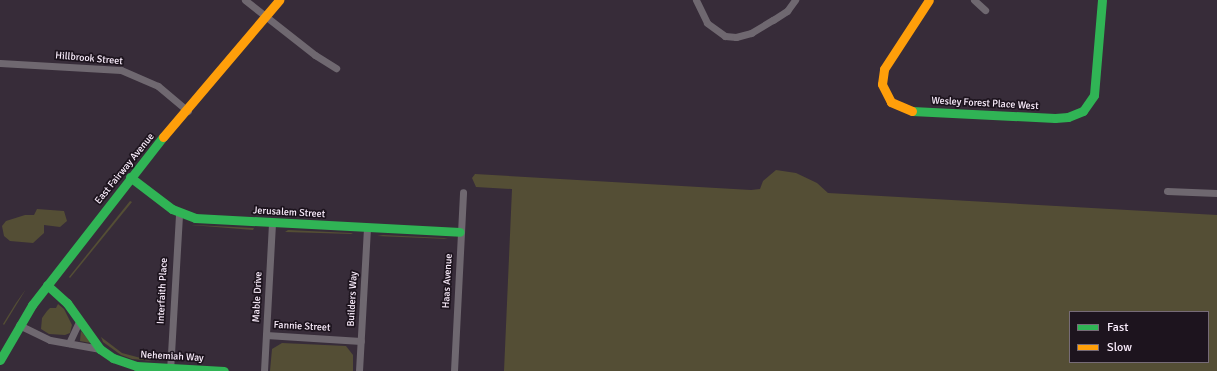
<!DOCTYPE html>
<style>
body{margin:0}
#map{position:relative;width:1217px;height:371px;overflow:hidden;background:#372c39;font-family:Signika,sans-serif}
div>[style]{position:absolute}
.green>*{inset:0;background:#544e35}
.street>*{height:7px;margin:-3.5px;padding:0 3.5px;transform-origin:3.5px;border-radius:3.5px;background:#6f6870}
.fast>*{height:9px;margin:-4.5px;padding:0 4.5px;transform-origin:4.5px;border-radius:4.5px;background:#30b455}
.slow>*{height:9px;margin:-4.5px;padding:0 4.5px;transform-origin:4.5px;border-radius:4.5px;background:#ff9f0a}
span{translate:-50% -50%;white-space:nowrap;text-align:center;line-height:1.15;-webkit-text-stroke:3.5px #1d141e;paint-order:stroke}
.street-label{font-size:10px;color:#fbeefd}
.legend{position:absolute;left:1069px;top:311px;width:140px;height:52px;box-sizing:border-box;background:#1d141e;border:1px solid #766b77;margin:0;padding:5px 7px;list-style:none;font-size:12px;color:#fbeefd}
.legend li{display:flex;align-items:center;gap:8px;height:20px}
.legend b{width:20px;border:1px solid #766b77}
</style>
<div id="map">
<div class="green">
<i style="clip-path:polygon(evenodd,776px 170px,796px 173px,817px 183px,828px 193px,1217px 215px,1217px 371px,504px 371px,512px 189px,476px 187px,472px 178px,475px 174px,751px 190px,760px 189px,763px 181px,776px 170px,1070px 312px,1208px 312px,1208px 362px,1070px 362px,1070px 312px)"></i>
<i style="clip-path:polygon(130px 201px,132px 202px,70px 278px,69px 277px)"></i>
<i style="clip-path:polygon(37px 209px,64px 211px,67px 221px,60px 227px,44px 225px,44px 233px,33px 243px,10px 241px,4px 236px,2px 226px,6px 221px,25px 215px,34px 215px)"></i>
<i style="clip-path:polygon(191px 225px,195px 225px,254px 228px,253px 230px)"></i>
<i style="clip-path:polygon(288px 230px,351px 233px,353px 234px,285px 232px)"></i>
<i style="clip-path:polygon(383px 235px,444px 238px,448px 239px,377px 236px)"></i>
<i style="clip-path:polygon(26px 289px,4px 325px,3px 324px,16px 303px)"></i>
<i style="clip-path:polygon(58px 304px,64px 309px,72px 325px,70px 333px,65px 335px,49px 334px,41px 329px,42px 318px,47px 311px,50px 308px,56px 308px)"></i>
<i style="clip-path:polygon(81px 331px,91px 343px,80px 341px)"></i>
<i style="clip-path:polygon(101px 337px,122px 353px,152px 361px,132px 359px,121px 355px,103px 342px)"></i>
<i style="clip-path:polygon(282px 343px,346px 346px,353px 355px,353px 371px,270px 371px,272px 349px)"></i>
</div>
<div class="street">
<i style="left:245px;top:0;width:89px;rotate:38.2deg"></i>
<i style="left:315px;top:55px;width:25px;rotate:32deg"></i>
<i style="left:696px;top:0;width:25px;rotate:64deg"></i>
<i style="left:707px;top:23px;width:22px;rotate:36deg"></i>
<i style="left:725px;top:36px;width:11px;rotate:5deg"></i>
<i style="left:736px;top:37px;width:16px;rotate:-15deg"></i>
<i style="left:751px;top:33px;width:26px;rotate:-31deg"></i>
<i style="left:773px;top:20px;width:17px;rotate:-33deg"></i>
<i style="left:787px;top:11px;width:14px;rotate:-54deg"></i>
<i style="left:974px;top:0;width:15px;rotate:42deg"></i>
<i style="left:0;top:63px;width:121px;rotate:3.3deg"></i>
<i style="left:121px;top:70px;width:40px;rotate:23.4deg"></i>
<i style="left:158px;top:86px;width:39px;rotate:40deg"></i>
<i style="left:1167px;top:191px;width:50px;rotate:2.3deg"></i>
<i style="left:19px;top:325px;width:34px;rotate:26deg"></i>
<i style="left:50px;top:340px;width:51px;rotate:10.2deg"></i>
<i style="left:266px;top:335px;width:95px;rotate:3.6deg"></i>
<i style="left:69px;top:343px;width:23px;rotate:-65deg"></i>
<i style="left:170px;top:371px;width:158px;rotate:-86.7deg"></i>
<i style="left:264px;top:371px;width:148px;rotate:-86.9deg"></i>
<i style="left:359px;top:371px;width:144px;rotate:-86.8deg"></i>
<i style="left:454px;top:371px;width:179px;rotate:-87.1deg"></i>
</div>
<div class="fast">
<i style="left:912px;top:111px;width:143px;rotate:2.8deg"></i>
<i style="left:1055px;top:118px;width:13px;rotate:-4deg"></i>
<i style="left:1068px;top:117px;width:16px;rotate:-22deg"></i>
<i style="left:1083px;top:111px;width:19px;rotate:-55deg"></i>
<i style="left:1094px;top:95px;width:95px;rotate:-85.2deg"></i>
<i style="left:130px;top:177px;width:53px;rotate:37.3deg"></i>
<i style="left:172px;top:209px;width:25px;rotate:21deg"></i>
<i style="left:195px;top:218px;width:265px;rotate:3deg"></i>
<i style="left:47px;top:285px;width:27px;rotate:42deg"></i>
<i style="left:67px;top:303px;width:57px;rotate:54.3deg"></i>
<i style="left:100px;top:349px;width:16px;rotate:35deg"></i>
<i style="left:113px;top:358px;width:24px;rotate:19deg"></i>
<i style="left:136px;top:366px;width:88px;rotate:3.3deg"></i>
<i style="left:0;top:360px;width:64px;rotate:-59.8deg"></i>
<i style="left:32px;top:305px;width:213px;rotate:-52.1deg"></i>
</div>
<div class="slow">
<i style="left:912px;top:111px;width:23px;rotate:-157deg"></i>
<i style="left:891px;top:102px;width:20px;rotate:-117deg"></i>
<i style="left:882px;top:84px;width:15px;rotate:-82deg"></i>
<i style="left:884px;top:69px;width:82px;rotate:-56.9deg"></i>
<i style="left:163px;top:137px;width:180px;rotate:-49.7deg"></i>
</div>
<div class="street-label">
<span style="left:89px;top:59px;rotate:5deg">Hillbrook Street</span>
<span style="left:985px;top:104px;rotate:3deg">Wesley Forest Place West</span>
<span style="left:125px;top:169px;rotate:-51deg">East Fairway Avenue</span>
<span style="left:289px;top:213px;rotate:3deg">Jerusalem Street</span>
<span style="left:448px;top:281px;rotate:-87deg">Haas Avenue</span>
<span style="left:163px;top:291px;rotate:-87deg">Interfaith Place</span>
<span style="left:258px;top:297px;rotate:-87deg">Mable Drive</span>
<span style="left:353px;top:299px;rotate:-87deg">Builders Way</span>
<span style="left:302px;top:327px;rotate:3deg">Fannie Street</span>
<span style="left:172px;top:357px;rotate:3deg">Nehemiah Way</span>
</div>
<ul class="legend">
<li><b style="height:5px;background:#30b455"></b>Fast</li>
<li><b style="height:5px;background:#ff9f0a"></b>Slow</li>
</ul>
</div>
